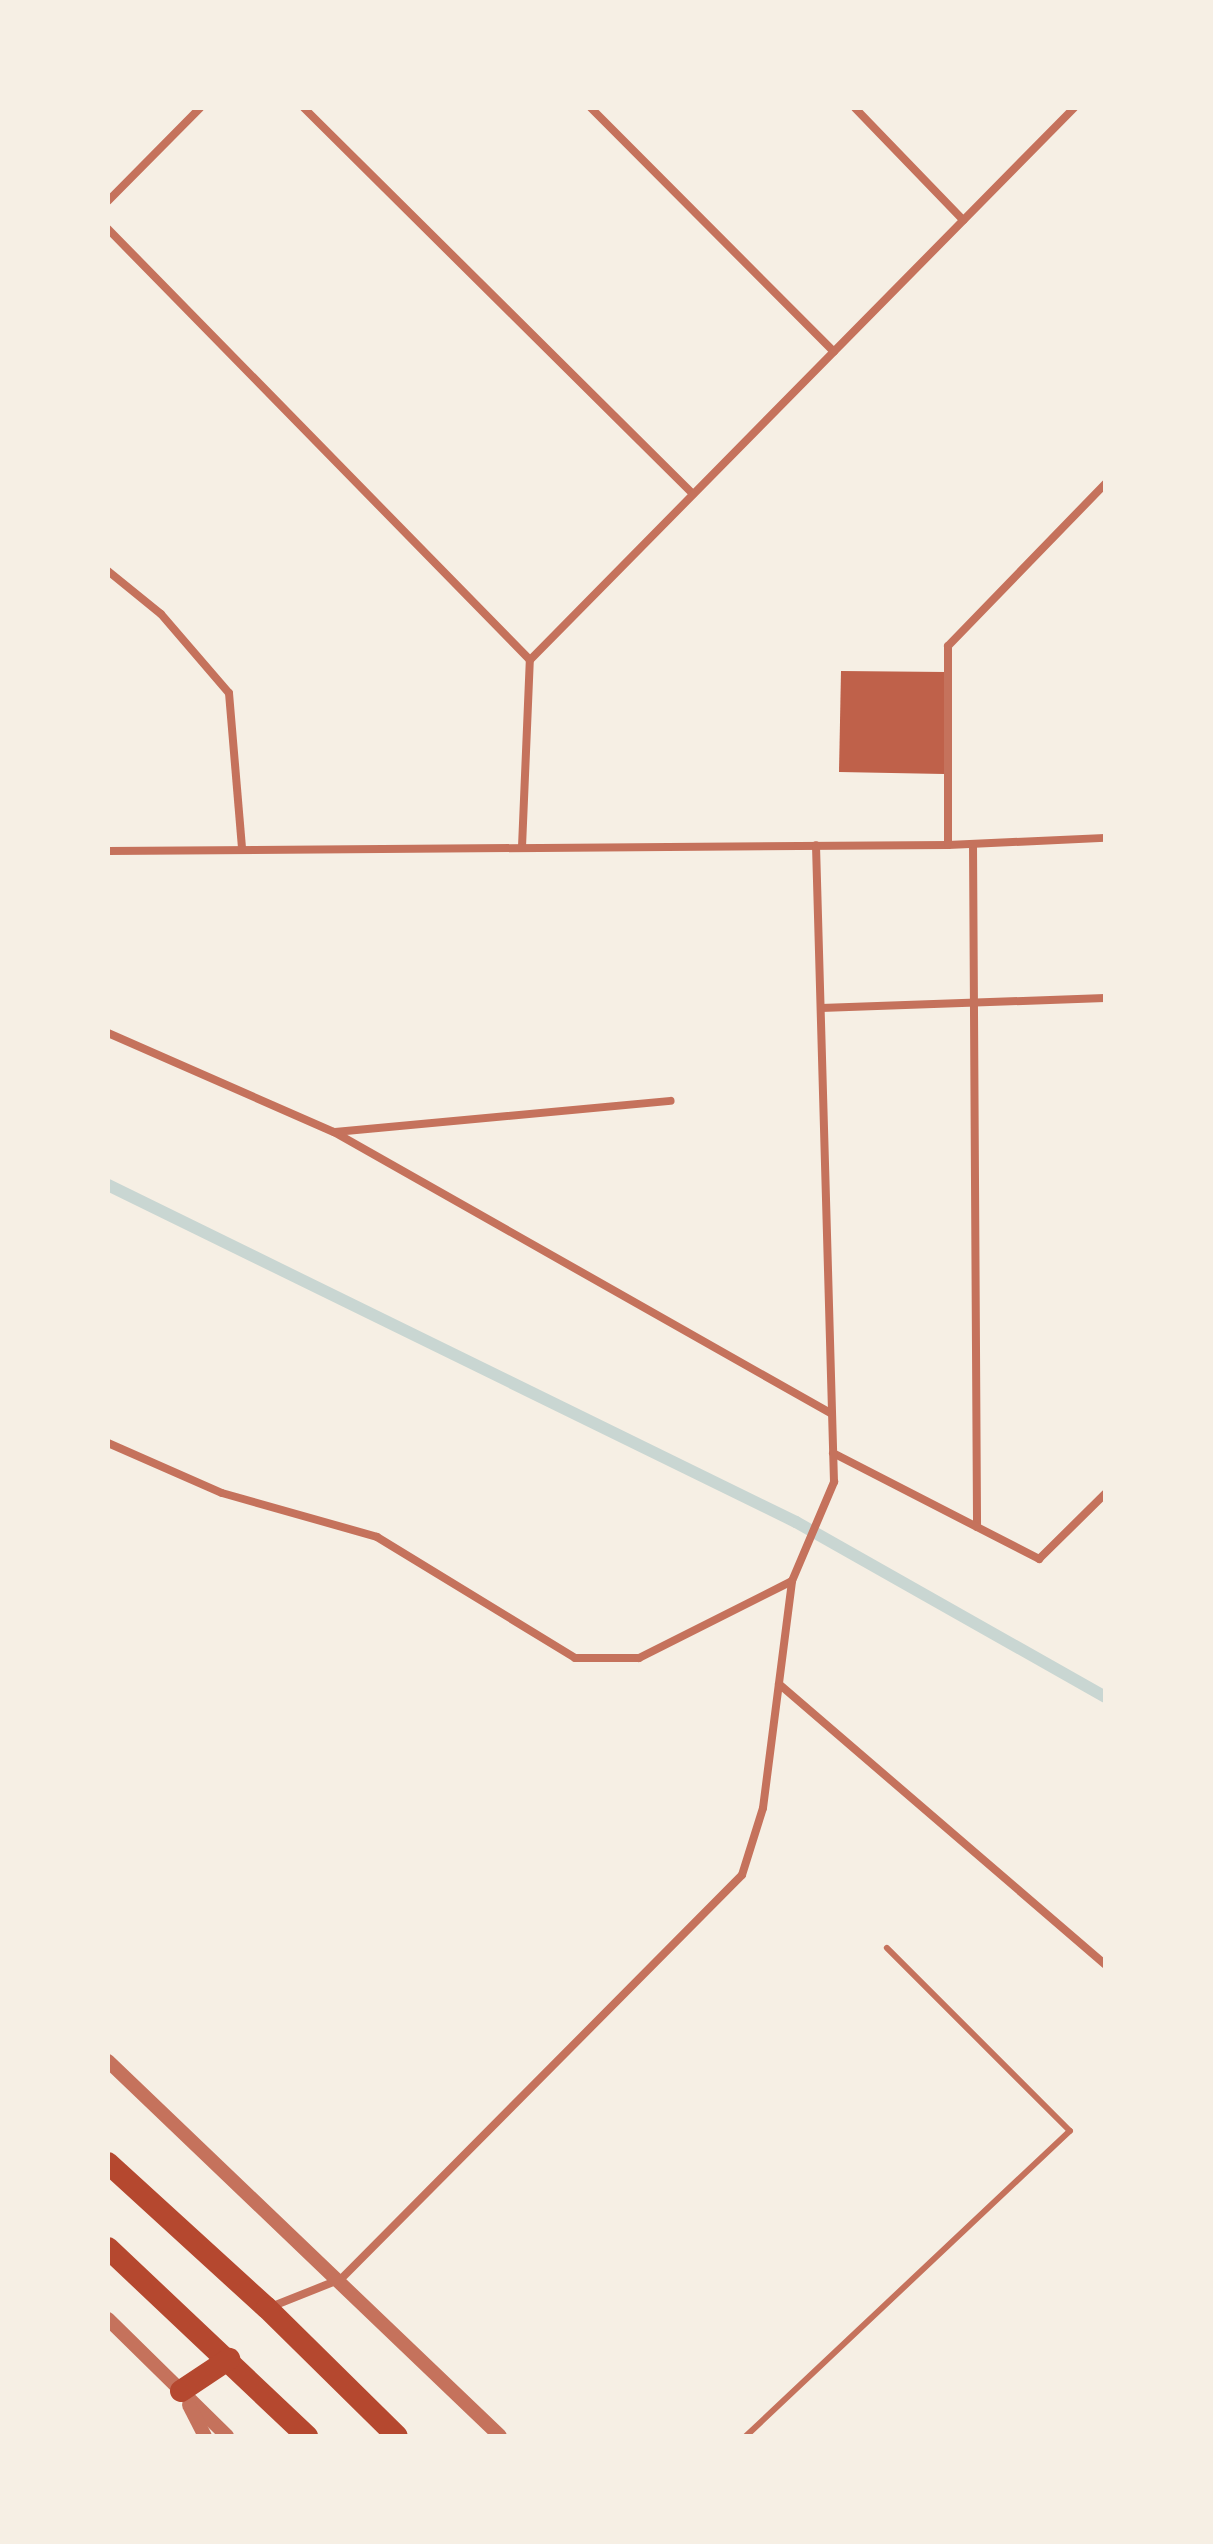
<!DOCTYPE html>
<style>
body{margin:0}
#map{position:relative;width:1213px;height:2544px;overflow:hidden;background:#f6efe4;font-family:"Fira Sans Condensed",sans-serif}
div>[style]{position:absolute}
.stream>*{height:12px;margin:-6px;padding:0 6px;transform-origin:6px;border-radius:6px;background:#c9d6d2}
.building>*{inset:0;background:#bf614a}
.service>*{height:6px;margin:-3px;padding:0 3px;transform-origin:3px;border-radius:3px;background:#c5725c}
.minor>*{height:8px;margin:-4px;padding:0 4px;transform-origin:4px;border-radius:4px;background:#c5725c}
.tertiary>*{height:14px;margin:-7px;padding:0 7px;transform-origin:7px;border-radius:7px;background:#c5725c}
.trunk>*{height:22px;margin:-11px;padding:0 11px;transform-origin:11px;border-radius:11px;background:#b5482f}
span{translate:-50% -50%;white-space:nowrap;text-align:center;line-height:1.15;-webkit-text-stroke:7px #f6efe4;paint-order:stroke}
.frame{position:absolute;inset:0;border:110px solid #f6efe4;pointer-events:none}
</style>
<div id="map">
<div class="stream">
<i style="left:108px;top:1185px;width:766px;rotate:26.1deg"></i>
<i style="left:796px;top:1522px;width:355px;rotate:29.5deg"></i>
</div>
<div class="building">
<i style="clip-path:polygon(841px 671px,946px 672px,944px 774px,839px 772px)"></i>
</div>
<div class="service">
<i style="left:746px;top:2436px;width:445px;rotate:-43.3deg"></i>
<i style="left:1070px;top:2131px;width:259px;rotate:-135deg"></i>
</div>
<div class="minor">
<i style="left:304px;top:108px;width:548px;rotate:44.78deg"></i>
<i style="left:591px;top:108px;width:344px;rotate:45.1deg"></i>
<i style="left:855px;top:108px;width:156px;rotate:46deg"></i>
<i style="left:108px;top:201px;width:131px;rotate:-45.3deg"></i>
<i style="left:108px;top:229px;width:603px;rotate:45.6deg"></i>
<i style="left:108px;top:571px;width:68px;rotate:39.1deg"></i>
<i style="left:161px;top:614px;width:104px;rotate:49.3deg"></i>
<i style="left:229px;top:693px;width:157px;rotate:85.2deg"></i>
<i style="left:973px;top:844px;width:683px;rotate:89.66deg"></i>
<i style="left:948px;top:845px;width:199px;rotate:-90deg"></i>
<i style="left:948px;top:646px;width:226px;rotate:-45.9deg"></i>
<i style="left:522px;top:847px;width:187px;rotate:-87.6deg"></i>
<i style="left:530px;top:660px;width:775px;rotate:-45.42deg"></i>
<i style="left:108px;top:851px;width:840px;rotate:-0.41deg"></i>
<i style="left:948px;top:845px;width:157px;rotate:-2.6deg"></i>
<i style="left:821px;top:1008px;width:284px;rotate:-2deg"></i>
<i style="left:108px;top:1033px;width:247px;rotate:23.7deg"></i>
<i style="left:334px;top:1132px;width:572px;rotate:29.52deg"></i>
<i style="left:335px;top:1132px;width:337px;rotate:-5.3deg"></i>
<i style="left:108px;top:1443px;width:124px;rotate:23.7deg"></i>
<i style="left:222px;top:1493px;width:161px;rotate:15.8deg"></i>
<i style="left:377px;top:1537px;width:232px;rotate:31.4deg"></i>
<i style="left:575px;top:1658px;width:64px"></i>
<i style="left:639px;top:1658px;width:171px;rotate:-26.7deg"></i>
<i style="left:833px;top:1453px;width:232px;rotate:27.2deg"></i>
<i style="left:1039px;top:1559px;width:93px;rotate:-44.6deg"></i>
<i style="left:779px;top:1684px;width:430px;rotate:40.7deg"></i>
<i style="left:268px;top:2308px;width:79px;rotate:-21.7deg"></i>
<i style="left:341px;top:2279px;width:569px;rotate:-45.21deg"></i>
<i style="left:742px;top:1875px;width:70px;rotate:-72.6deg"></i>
<i style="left:763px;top:1808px;width:229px;rotate:-82.7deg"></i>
<i style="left:792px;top:1581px;width:108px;rotate:-67deg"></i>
<i style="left:834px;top:1482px;width:637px;rotate:-91.62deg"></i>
</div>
<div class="tertiary">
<i style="left:108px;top:2061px;width:542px;rotate:43.73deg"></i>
<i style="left:108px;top:2319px;width:167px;rotate:44.5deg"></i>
<i style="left:189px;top:2405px;width:35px;rotate:63deg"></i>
</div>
<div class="trunk">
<i style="left:108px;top:2163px;width:215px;rotate:42.4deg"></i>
<i style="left:267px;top:2308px;width:182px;rotate:44.6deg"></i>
<i style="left:108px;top:2248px;width:274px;rotate:43.4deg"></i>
<i style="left:181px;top:2391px;width:58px;rotate:-33.7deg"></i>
</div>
<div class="frame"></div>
</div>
